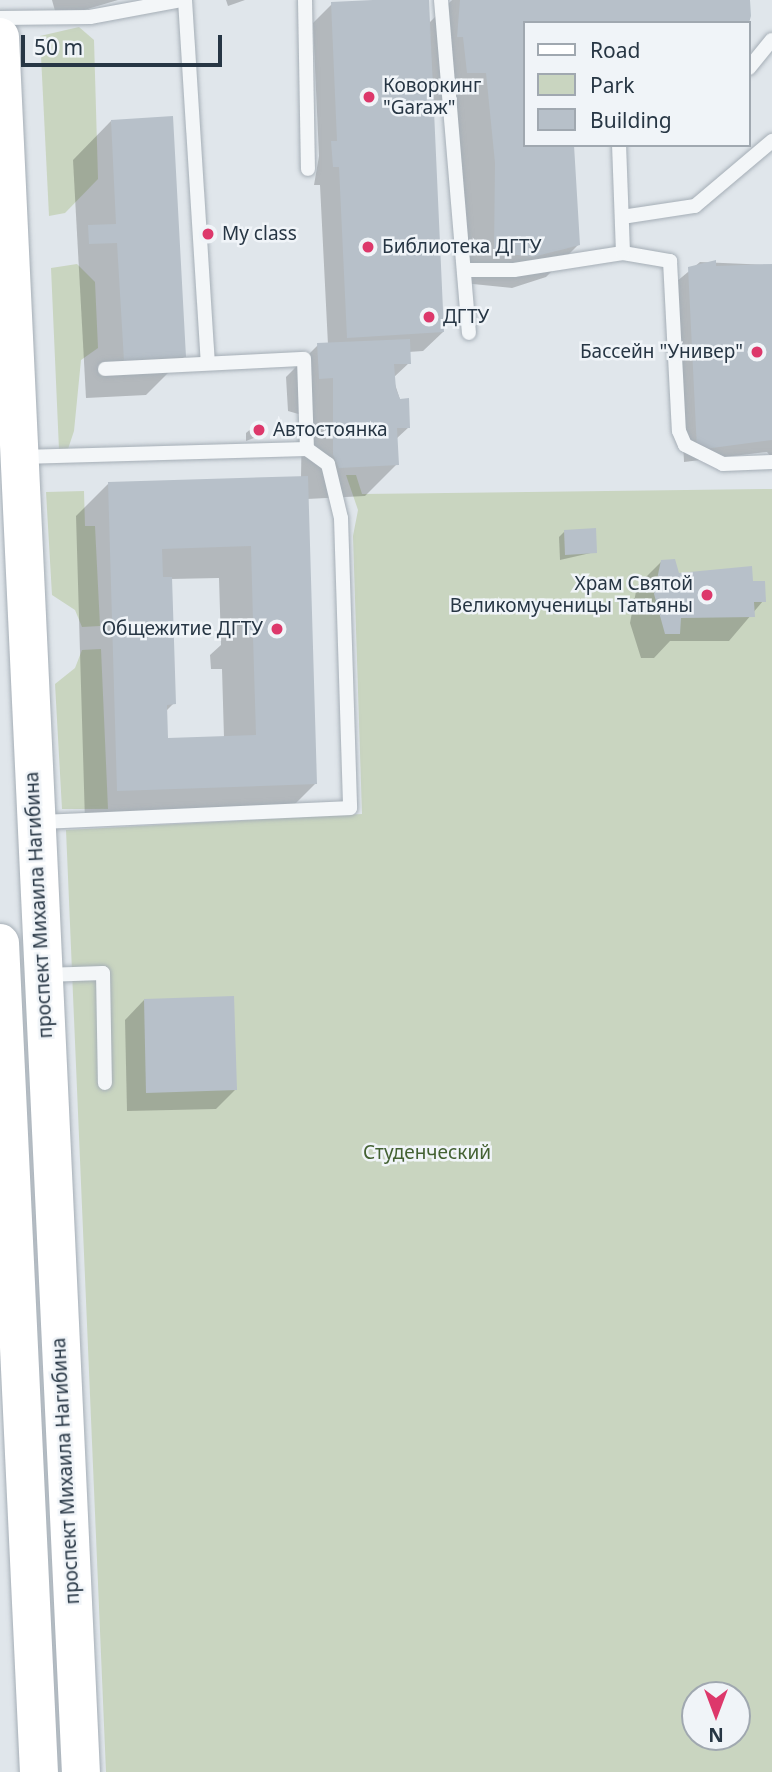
<!DOCTYPE html>
<meta charset="utf-8">
<style>
body{margin:0}
#map{position:relative;width:772px;height:1772px;overflow:hidden;background:#e0e6eb;font-family:"Noto Sans",sans-serif}
div>[style]{position:absolute}
.green>*{inset:0;background:#c9d5c0}
.shadow>*{inset:0;background:#0003}
.building>*{inset:0;background:#b7c0c9}
.roads{filter:drop-shadow(0 0 2px #a5aeb6) drop-shadow(0 0 2px #a5aeb6)}
.lane>*{height:14px;margin:-7px;padding:0 7px;transform-origin:7px;border-radius:7px;background:#f3f6f8}
.primary>*{height:38px;margin:-19px;padding:0 19px;transform-origin:19px;border-radius:19px;background:#fff}
.dots>*{width:19px;height:19px;translate:-50% -50%;box-sizing:border-box;border:4px solid #f0f4f8;border-radius:50%}
span{translate:-50% -50%;white-space:nowrap;text-align:center;line-height:1.15;-webkit-text-stroke:5px #f0f4f8;paint-order:stroke}
.poi-label{font-size:19px;color:#273644}
.left{translate:0 -50%;text-align:left}
.right{translate:-100% -50%;text-align:right}
.street-label{font-size:19px;color:#273644}
.park-label{font-size:19px;color:#436132}
.legend{position:absolute;left:523px;top:21px;width:228px;height:126px;box-sizing:border-box;background:#f0f4f8;border:2px solid #a0a8b0;margin:0;padding:9px 12px;list-style:none;font-size:21px;color:#273644}
.legend li{display:flex;align-items:center;gap:14px;height:35px}
.legend b{width:35px;border:2px solid #a0a8b0}
.north{position:absolute;left:681px;top:1681px;width:70px;height:70px;box-sizing:border-box;background:#f0f4f8;border:2px solid #a0a8b0;border-radius:50%;rotate:180deg;font-size:19px;font-weight:700;line-height:28px;text-align:center;color:#273644}
.north::after{content:'';display:block;margin:auto;width:24px;height:32px;background:#dd386b;clip-path:polygon(50% 0,100% 100%,50% 72%,0 100%)}
.scale{position:absolute;left:21px;top:35px;width:201px;height:32px;box-sizing:border-box;border:4px solid #273644;border-top:0;padding-left:9px;font-size:21px;line-height:24px;white-space:nowrap;color:#273644;-webkit-text-stroke:5px #f0f4f8;paint-order:stroke}
</style>
<div id="map">
<div class="green">
<i style="clip-path:polygon(79px 27px,94px 40px,98px 179px,65px 213px,49px 216px,40px 36px)"></i>
<i style="clip-path:polygon(77px 264px,95px 282px,98px 348px,81px 360px,74px 431px,68px 449px,59px 450px,51px 268px)"></i>
<i style="clip-path:polygon(evenodd,346px 475px,356px 475px,362px 494px,772px 489px,772px 1772px,106px 1772px,66px 830px,362px 814px,353px 536px,358px 510px,346px 475px,695px 1695px,737px 1695px,737px 1737px,695px 1737px,695px 1695px)"></i>
<i style="clip-path:polygon(84px 491px,85px 526px,95px 526px,100px 626px,82px 627px,75px 610px,52px 595px,46px 492px)"></i>
<i style="clip-path:polygon(101px 649px,108px 809px,62px 809px,55px 684px,75px 668px,82px 650px)"></i>
</div>
<div class="shadow">
<i style="clip-path:polygon(52px 0,118px 0,57px 18px)"></i>
<i style="clip-path:polygon(226px 0,245px 0,228px 6px)"></i>
<i style="clip-path:polygon(evenodd,395px 0,427px 0,428px 24px,452px 0,748px 0,525px 23px,525px 145px,578px 245px,546px 277px,512px 288px,463px 283px,454px 104px,432px 105px,443px 332px,423px 351px,408px 352px,409px 363px,393px 378px,409px 427px,396px 439px,397px 464px,365px 496px,307px 499px,315px 784px,283px 816px,85px 822px,76px 516px,108px 484px,301px 478px,302px 415px,288px 411px,286px 377px,318px 345px,328px 345px,320px 185px,314px 185px,319px 156px,313px 23px,332px 4px,395px 0,219px 578px,221px 645px,210px 655px,211px 669px,222px 669px,224px 738px,166px 740px,165px 712px,174px 703px,170px 579px,219px 578px)"></i>
<i style="clip-path:polygon(111px 121px,184px 357px,146px 395px,86px 398px,73px 160px)"></i>
<i style="clip-path:polygon(700px 262px,772px 265px,772px 458px,767px 452px,684px 462px,676px 282px)"></i>
<i style="clip-path:polygon(253px 427px,265px 434px,246px 441px,246px 433px)"></i>
<i style="clip-path:polygon(565px 531px,595px 552px,560px 560px,559px 537px)"></i>
<i style="clip-path:polygon(662px 561px,677px 575px,751px 583px,763px 601px,729px 641px,670px 641px,654px 658px,641px 658px,630px 623px,637px 586px)"></i>
<i style="clip-path:polygon(144px 1000px,235px 1090px,216px 1109px,127px 1111px,125px 1020px)"></i>
</div>
<div class="building">
<i style="clip-path:polygon(373px 0,429px 0,444px 332px,347px 338px,339px 167px,333px 167px,331px 141px,337px 141px,331px 2px)"></i>
<i style="clip-path:polygon(460px 0,750px 0,751px 16px,749px 23px,525px 23px,525px 145px,574px 145px,580px 245px,533px 257px,494px 252px,495px 163px,486px 73px,467px 73px,463px 37px,457px 37px)"></i>
<i style="clip-path:polygon(173px 116px,186px 357px,124px 361px,117px 243px,89px 244px,88px 225px,116px 224px,111px 120px)"></i>
<i style="clip-path:polygon(716px 260px,716px 266px,772px 264px,772px 440px,697px 450px,688px 267px)"></i>
<i style="clip-path:polygon(410px 339px,411px 364px,394px 364px,396px 389px,400px 399px,409px 398px,410px 428px,397px 428px,399px 465px,339px 468px,333px 455px,333px 378px,319px 379px,317px 343px)"></i>
<i style="clip-path:polygon(266px 424px,266px 435px,252px 435px,252px 425px)"></i>
<i style="clip-path:polygon(evenodd,308px 476px,317px 784px,117px 791px,108px 482px,308px 476px,251px 546px,253px 621px,242px 621px,242px 637px,253px 637px,256px 735px,168px 738px,167px 705px,176px 704px,172px 577px,163px 577px,162px 549px,251px 546px)"></i>
<i style="clip-path:polygon(596px 528px,597px 553px,565px 555px,564px 530px)"></i>
<i style="clip-path:polygon(675px 559px,679px 573px,752px 566px,753px 581px,765px 581px,766px 602px,754px 602px,755px 617px,681px 618px,680px 634px,665px 634px,654px 594px,661px 560px)"></i>
<i style="clip-path:polygon(234px 996px,237px 1090px,146px 1093px,144px 999px)"></i>
</div>
<div class="roads">
<div class="lane">
<i style="left:185px;top:0;width:362px;rotate:86.4deg"></i>
<i style="left:305px;top:0;width:169px;rotate:89deg"></i>
<i style="left:441px;top:0;width:334px;rotate:85.2deg"></i>
<i style="left:0;top:18px;width:90px;rotate:-0.6deg"></i>
<i style="left:90px;top:17px;width:94px;rotate:-10.5deg"></i>
<i style="left:749px;top:68px;width:36px;rotate:-51deg"></i>
<i style="left:622px;top:217px;width:74px;rotate:-8.6deg"></i>
<i style="left:695px;top:206px;width:101px;rotate:-40.2deg"></i>
<i style="left:623px;top:253px;width:48px;rotate:9.7deg"></i>
<i style="left:670px;top:261px;width:170px;rotate:87deg"></i>
<i style="left:679px;top:431px;width:15px;rotate:67deg"></i>
<i style="left:685px;top:445px;width:42px;rotate:26.6deg"></i>
<i style="left:723px;top:464px;width:49px;rotate:-2.3deg"></i>
<i style="left:466px;top:270px;width:48px"></i>
<i style="left:514px;top:270px;width:110px;rotate:-8.9deg"></i>
<i style="left:623px;top:253px;width:108px;rotate:-92.1deg"></i>
<i style="left:105px;top:369px;width:199px;rotate:-2.9deg"></i>
<i style="left:304px;top:359px;width:90px;rotate:88.1deg"></i>
<i style="left:21px;top:457px;width:286px;rotate:-1.6deg"></i>
<i style="left:307px;top:449px;width:26px;rotate:36deg"></i>
<i style="left:328px;top:464px;width:56px;rotate:76.5deg"></i>
<i style="left:341px;top:518px;width:290px;rotate:88.2deg"></i>
<i style="left:350px;top:808px;width:313px;rotate:177.4deg"></i>
<i style="left:44px;top:975px;width:59px;rotate:-1.9deg"></i>
<i style="left:103px;top:973px;width:110px;rotate:89deg"></i>
</div>
<div class="primary">
<i style="left:0;top:37px;width:1737px;rotate:87.33deg"></i>
<i style="left:0;top:943px;width:830px;rotate:87.31deg"></i>
</div>
</div>
<div class="dots">
<i style="left:369px;top:97px;background:#dd386b"></i>
<i style="left:208px;top:234px;background:#dd386b"></i>
<i style="left:368px;top:247px;background:#dd386b"></i>
<i style="left:429px;top:317px;background:#dd386b"></i>
<i style="left:757px;top:352px;background:#dd386b"></i>
<i style="left:259px;top:430px;background:#dd386b"></i>
<i style="left:707px;top:595px;background:#dd386b"></i>
<i style="left:277px;top:629px;background:#dd386b"></i>
</div>
<div class="poi-label">
<span class="left" style="left:383px;top:97px">Коворкинг<br>"Gаraж"</span>
<span class="left" style="left:222px;top:234px">My class</span>
<span class="left" style="left:382px;top:247px">Библиотека ДГТУ</span>
<span class="left" style="left:443px;top:317px">ДГТУ</span>
<span class="right" style="left:743px;top:352px">Бассейн "Универ"</span>
<span class="left" style="left:273px;top:430px">Автостоянка</span>
<span class="right" style="left:693px;top:595px">Храм Святой<br>Великомученицы Татьяны</span>
<span class="right" style="left:263px;top:629px">Общежитие ДГТУ</span>
</div>
<div class="street-label">
<span style="left:39px;top:905px;rotate:-93deg">проспект Михаила Нагибина</span>
<span style="left:66px;top:1471px;rotate:-93deg">проспект Михаила Нагибина</span>
</div>
<div class="park-label">
<span style="left:427px;top:1153px">Студенческий</span>
</div>
<ul class="legend">
<li><b style="height:9px;background:#fff"></b>Road</li>
<li><b style="height:19px;background:#c9d5c0"></b>Park</li>
<li><b style="height:19px;background:#b7c0c9"></b>Building</li>
</ul>
<div class="north">N</div>
<div class="scale">50 m</div>
</div>
